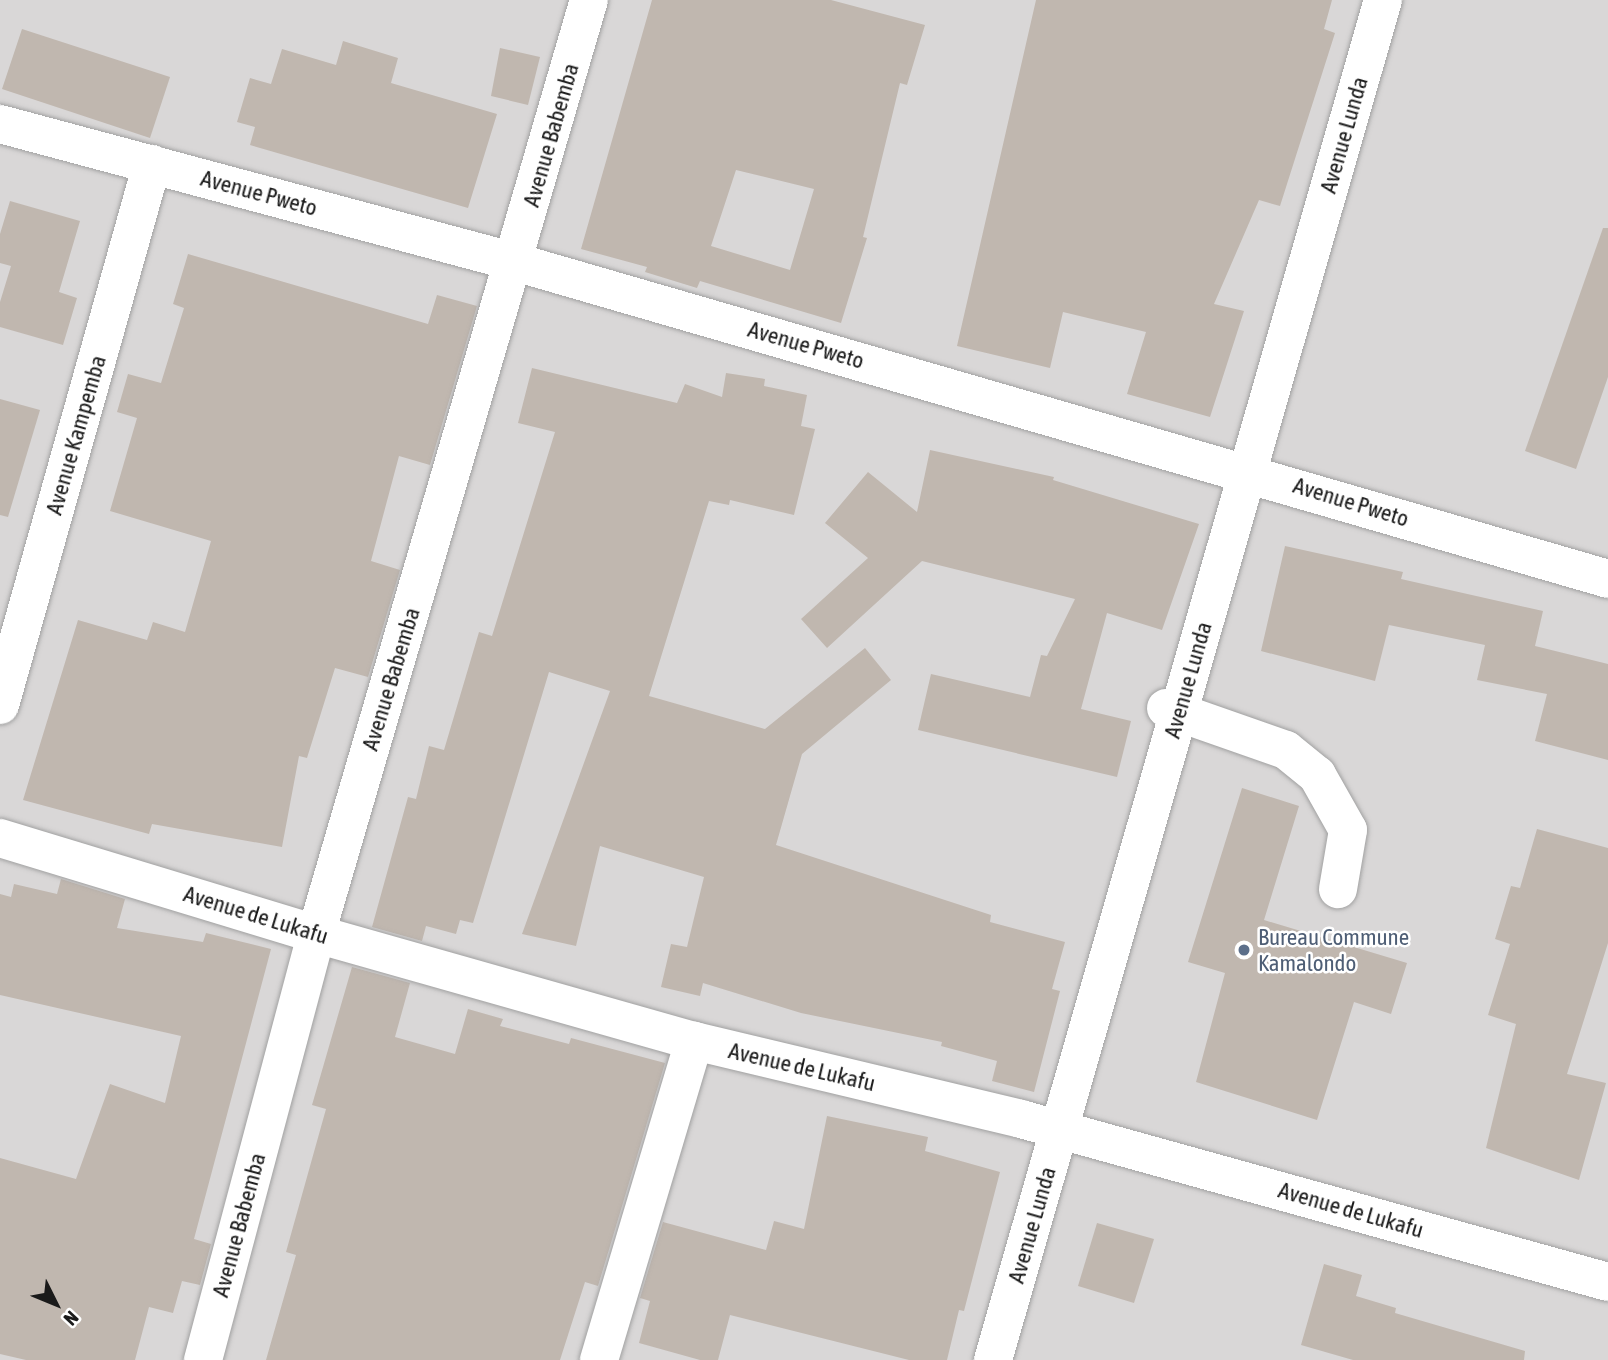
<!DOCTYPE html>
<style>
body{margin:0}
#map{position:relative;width:1608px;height:1360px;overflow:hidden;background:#ece8e0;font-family:"Asap Condensed",sans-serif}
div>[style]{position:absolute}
.residential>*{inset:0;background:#d9d7d7}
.building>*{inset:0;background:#c0b7af}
.roads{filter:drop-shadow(0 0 2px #a1a1a1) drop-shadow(0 0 2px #a1a1a1)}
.minor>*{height:38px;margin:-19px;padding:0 19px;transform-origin:19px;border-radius:19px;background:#fff}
.dots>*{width:19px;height:19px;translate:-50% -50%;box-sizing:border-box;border:4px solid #fff;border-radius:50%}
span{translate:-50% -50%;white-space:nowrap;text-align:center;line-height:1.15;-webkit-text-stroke:5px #fff;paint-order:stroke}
.street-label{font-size:23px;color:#1a1a1a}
.service-label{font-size:23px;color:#4e5e75}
.left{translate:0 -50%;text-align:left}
.north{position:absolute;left:21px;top:1269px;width:70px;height:70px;-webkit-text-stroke:5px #fff;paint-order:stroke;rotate:133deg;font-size:19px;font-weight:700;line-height:28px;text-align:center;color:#1a1a1a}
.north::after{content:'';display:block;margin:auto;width:24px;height:32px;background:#1a1a1a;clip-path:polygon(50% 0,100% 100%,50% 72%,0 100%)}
</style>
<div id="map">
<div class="residential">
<i style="clip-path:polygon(0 0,1608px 0,1608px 1360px,0 1360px)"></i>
</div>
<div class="building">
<i style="clip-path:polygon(evenodd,652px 0,831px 0,925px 25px,907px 85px,900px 83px,863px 237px,867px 238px,841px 323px,700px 281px,697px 288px,645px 272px,647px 267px,581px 249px,652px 0,736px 170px,814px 189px,790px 270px,711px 246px,736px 170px)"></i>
<i style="clip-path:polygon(1036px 0,1332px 0,1324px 29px,1335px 33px,1280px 206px,1259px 200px,1214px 304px,1244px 311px,1210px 417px,1127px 394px,1146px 332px,1063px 312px,1050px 368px,957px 346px)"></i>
<i style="clip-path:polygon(22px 29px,170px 77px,150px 138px,2px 89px)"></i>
<i style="clip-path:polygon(343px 41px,398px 58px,391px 83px,497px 114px,468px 208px,250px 145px,255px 127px,237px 122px,250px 78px,271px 84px,282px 49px,336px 65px)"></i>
<i style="clip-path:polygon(500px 48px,540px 57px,528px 105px,491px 96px)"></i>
<i style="clip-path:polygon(10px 201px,80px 221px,59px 292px,77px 298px,63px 345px,0 327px,0 302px,11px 266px,0 263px,0 234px)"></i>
<i style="clip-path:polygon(1603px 228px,1608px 228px,1608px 377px,1576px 469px,1525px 451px)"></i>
<i style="clip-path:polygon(188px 254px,428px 324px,437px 295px,477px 306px,430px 465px,399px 456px,371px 561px,400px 570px,368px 677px,335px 668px,307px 758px,299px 756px,282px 847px,152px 824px,149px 834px,23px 800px,78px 620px,147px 640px,153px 622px,185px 632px,211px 541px,110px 511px,137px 418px,117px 412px,128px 374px,161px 383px,184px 308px,173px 304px)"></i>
<i style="clip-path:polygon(532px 368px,677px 403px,685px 384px,722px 397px,726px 373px,765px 379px,764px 386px,807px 395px,801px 426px,815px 429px,794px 515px,730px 500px,729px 505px,709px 501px,649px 696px,765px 729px,865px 648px,891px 680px,802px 754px,776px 845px,991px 915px,990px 922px,1065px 942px,1052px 989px,1060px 991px,1034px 1092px,992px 1081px,997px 1061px,941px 1046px,942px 1042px,801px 1013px,703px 983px,700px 996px,661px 987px,671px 944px,687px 947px,704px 877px,600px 846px,576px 946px,522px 934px,610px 691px,549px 672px,473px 923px,460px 920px,456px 934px,426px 926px,422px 941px,372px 927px,408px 797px,416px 799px,429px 746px,444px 750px,479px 632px,492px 636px,555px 432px,518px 423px)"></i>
<i style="clip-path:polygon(0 399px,40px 410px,8px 517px,0 515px)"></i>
<i style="clip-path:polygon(930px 450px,1054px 477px,1053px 480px,1199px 524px,1162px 630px,1107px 613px,1081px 709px,1131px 721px,1117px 777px,918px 730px,931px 674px,1030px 697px,1041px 655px,1047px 656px,1075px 599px,922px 561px,827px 648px,801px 619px,868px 558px,825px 523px,868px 472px,917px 512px)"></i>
<i style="clip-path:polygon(1285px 546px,1403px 572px,1401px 579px,1543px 611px,1535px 646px,1608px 664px,1608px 760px,1535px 741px,1547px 694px,1477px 680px,1485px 645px,1389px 625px,1375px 681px,1261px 651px)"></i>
<i style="clip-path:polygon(1242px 788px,1299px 806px,1264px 920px,1407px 963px,1391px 1014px,1354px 1002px,1317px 1120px,1196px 1082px,1225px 973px,1188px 962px)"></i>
<i style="clip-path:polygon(1537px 829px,1608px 848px,1608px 943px,1567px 1074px,1606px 1083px,1579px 1180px,1486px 1148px,1516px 1024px,1488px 1015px,1510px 944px,1495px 939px,1511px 886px,1520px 888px)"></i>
<i style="clip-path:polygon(61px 879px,125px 899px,117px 928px,203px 942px,206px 933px,271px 949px,194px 1239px,211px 1244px,200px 1285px,182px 1281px,173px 1313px,149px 1307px,135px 1360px,26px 1360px,0 1354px,0 1158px,76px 1179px,110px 1084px,165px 1103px,181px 1036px,0 995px,0 894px,11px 897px,14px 884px,57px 894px)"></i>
<i style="clip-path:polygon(352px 967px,410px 983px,395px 1037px,455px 1054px,468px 1009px,503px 1019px,500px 1026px,569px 1044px,571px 1038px,665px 1063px,598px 1286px,585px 1282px,560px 1360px,266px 1360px,296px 1255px,286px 1252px,326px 1109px,312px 1105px)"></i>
<i style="clip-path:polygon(827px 1116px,928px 1137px,925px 1151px,1000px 1172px,964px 1311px,959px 1310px,947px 1360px,909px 1360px,730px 1315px,718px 1360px,700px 1360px,639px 1343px,650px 1301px,640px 1298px,663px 1222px,766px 1250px,774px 1221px,804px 1229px)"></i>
<i style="clip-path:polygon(1097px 1223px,1154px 1239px,1134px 1303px,1078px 1286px)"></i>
<i style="clip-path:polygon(1324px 1264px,1362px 1275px,1356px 1296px,1396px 1308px,1395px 1313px,1525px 1351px,1524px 1360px,1353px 1360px,1301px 1345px)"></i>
</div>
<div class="roads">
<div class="minor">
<i style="left:0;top:124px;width:533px;rotate:15deg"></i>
<i style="left:515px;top:262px;width:1138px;rotate:16.17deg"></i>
<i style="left:0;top:705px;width:562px;rotate:-74.31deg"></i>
<i style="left:1166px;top:708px;width:127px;rotate:19.3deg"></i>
<i style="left:1286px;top:750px;width:40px;rotate:39deg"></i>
<i style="left:1317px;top:775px;width:63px;rotate:60.6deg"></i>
<i style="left:1348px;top:830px;width:60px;rotate:99.6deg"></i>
<i style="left:0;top:838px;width:330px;rotate:16.9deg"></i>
<i style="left:316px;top:934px;width:393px;rotate:15.8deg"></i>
<i style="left:694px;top:1041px;width:336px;rotate:13.4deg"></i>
<i style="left:1021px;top:1119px;width:609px;rotate:15.52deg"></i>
<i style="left:203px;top:1360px;width:441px;rotate:-75.1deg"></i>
<i style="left:316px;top:934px;width:973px;rotate:-73.71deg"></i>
<i style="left:599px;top:1360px;width:333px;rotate:-73.4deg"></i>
<i style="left:993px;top:1360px;width:1415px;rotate:-74deg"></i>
</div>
</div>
<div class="dots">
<i style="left:1244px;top:950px;background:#5c6f8a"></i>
</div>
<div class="street-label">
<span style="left:551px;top:135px;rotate:-74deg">Avenue Babemba</span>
<span style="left:1344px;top:135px;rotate:-74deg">Avenue Lunda</span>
<span style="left:259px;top:193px;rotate:15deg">Avenue Pweto</span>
<span style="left:806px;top:345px;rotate:16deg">Avenue Pweto</span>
<span style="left:76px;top:435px;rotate:-74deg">Avenue Kampemba</span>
<span style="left:1351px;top:502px;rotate:17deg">Avenue Pweto</span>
<span style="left:391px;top:679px;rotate:-73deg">Avenue Babemba</span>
<span style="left:1188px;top:680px;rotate:-74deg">Avenue Lunda</span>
<span style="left:256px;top:915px;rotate:17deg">Avenue de Lukafu</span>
<span style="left:802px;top:1067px;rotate:13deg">Avenue de Lukafu</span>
<span style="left:1351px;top:1210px;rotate:16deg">Avenue de Lukafu</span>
<span style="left:239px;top:1225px;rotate:-75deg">Avenue Babemba</span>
<span style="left:1032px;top:1225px;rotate:-74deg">Avenue Lunda</span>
</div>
<div class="service-label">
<span class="left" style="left:1258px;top:950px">Bureau Commune<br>Kamalondo</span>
</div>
<div class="north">N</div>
</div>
